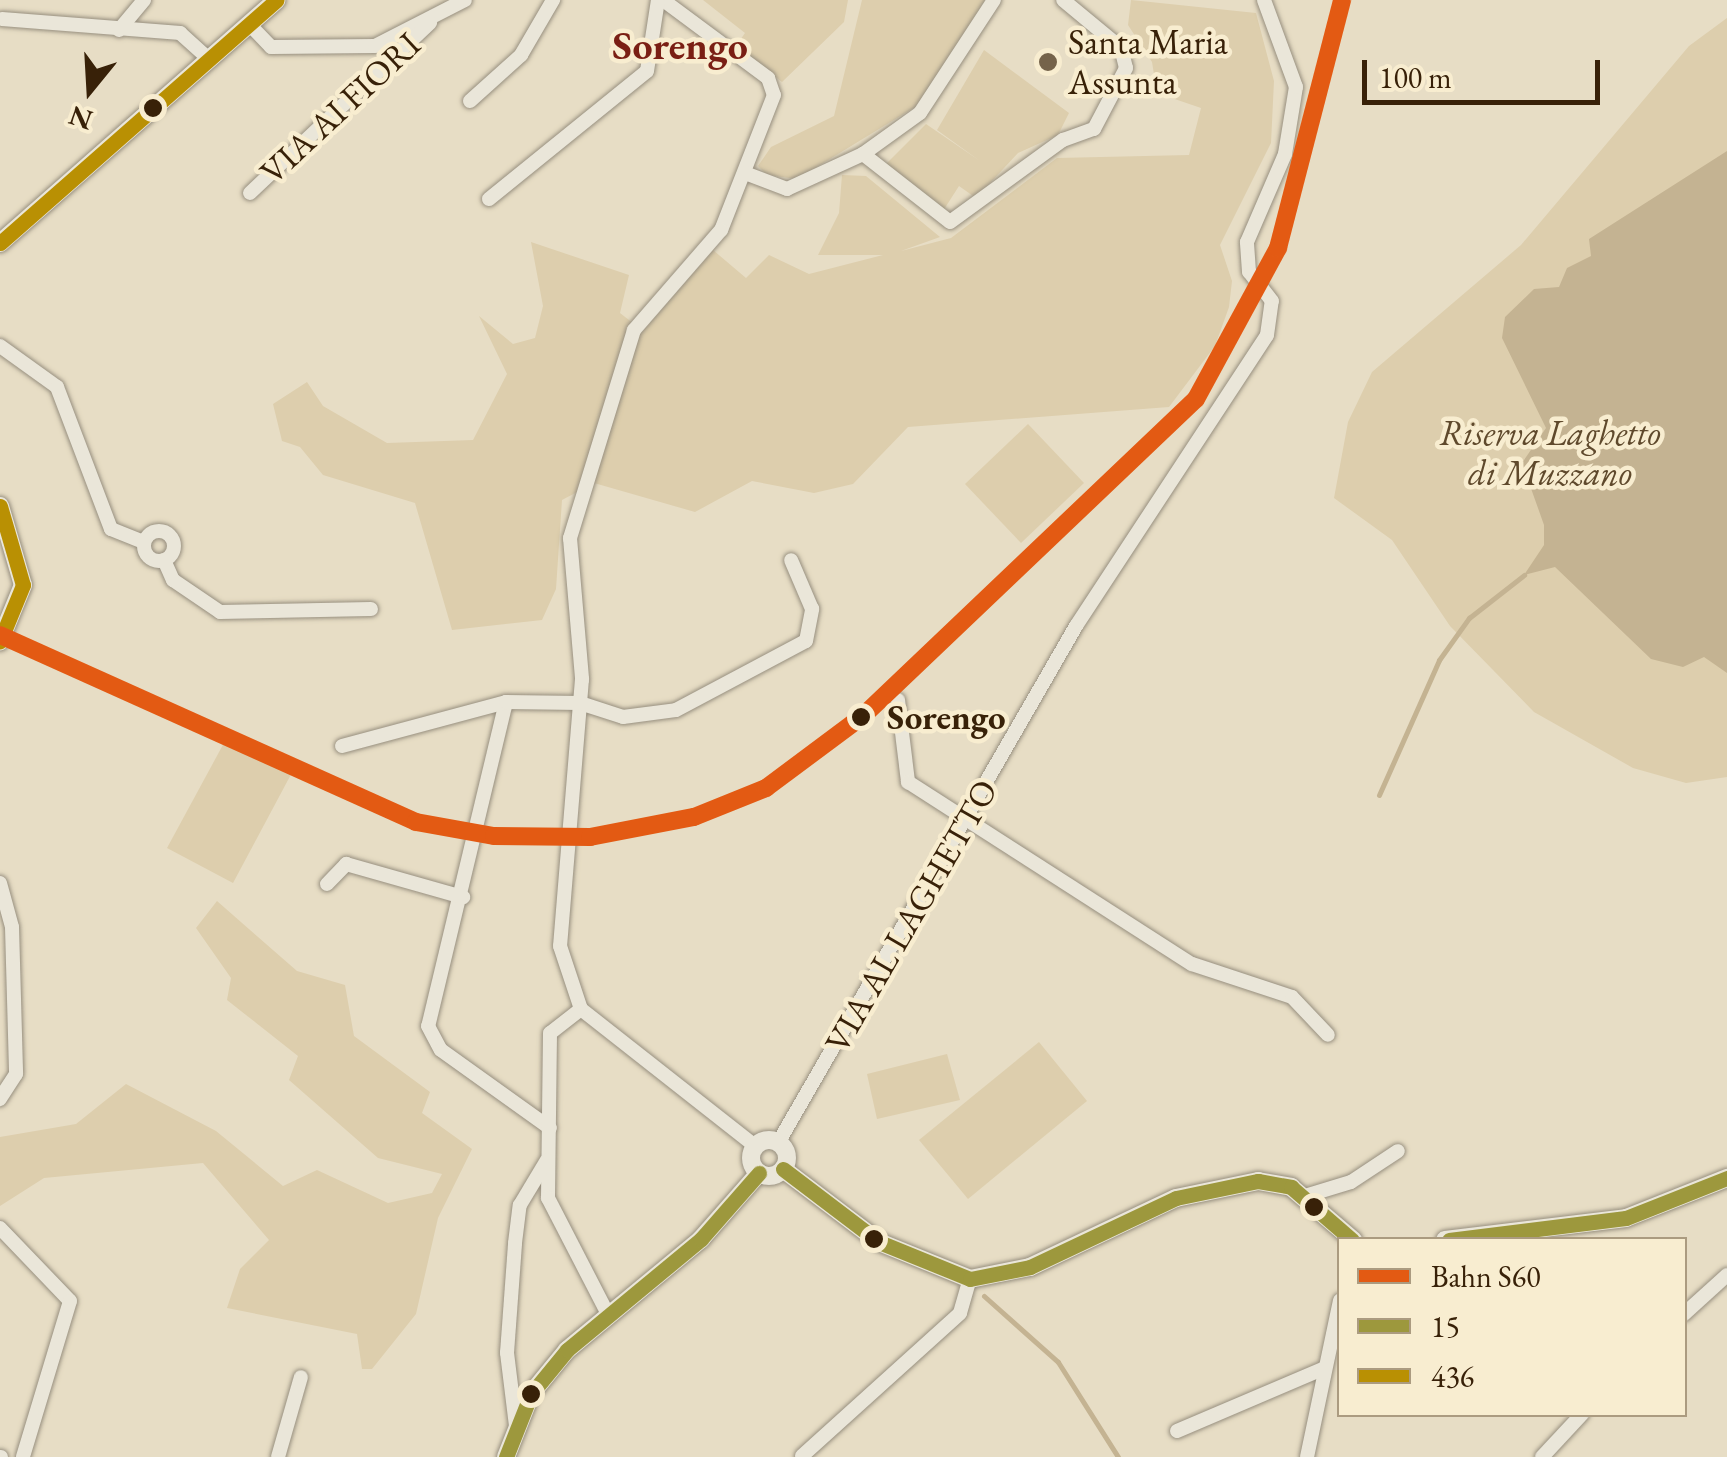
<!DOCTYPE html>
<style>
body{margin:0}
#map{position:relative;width:1727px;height:1457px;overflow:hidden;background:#e7ddc5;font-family:"EB Garamond",serif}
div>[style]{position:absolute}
.green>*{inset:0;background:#ddcead}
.water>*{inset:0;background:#c4b392}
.stream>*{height:5px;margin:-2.5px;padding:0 2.5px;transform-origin:2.5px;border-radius:2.5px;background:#c4b392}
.roads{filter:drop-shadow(0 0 2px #978f7f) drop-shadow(0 0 2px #978f7f)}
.minor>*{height:14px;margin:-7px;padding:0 7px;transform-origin:7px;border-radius:7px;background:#eae6d9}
.minor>.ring{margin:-7px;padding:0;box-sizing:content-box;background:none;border:14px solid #eae6d9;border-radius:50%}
.tertiary>*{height:18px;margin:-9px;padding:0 9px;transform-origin:9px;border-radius:9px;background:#eae6d9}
.tertiary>.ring{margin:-9px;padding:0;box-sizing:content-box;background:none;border:18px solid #eae6d9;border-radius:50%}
.secondary>*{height:18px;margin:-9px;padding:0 9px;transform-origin:9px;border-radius:9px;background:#eae6d9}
.bus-1>*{height:15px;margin:-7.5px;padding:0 7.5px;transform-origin:7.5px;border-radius:7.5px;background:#9d983d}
.bus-2>*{height:15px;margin:-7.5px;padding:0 7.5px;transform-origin:7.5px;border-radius:7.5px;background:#b99003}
.rail-1>*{height:18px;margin:-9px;padding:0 9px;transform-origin:9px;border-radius:9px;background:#e35a13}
.dots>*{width:28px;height:28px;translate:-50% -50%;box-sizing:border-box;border:5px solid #f8edd0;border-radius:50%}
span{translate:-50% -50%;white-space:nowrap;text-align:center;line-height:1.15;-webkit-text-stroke:9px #f8edd0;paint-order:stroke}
.poi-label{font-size:35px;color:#382108}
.left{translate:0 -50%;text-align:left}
.street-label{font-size:35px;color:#382108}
.park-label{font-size:35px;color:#5f492c;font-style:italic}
.stop-label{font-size:35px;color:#382108;font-weight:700}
.quarter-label{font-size:40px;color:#7a1f14;font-weight:700}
.legend{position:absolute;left:1337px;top:1237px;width:350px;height:180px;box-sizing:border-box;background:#f8edd0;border:2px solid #ab9b80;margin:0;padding:12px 18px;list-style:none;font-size:30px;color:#382108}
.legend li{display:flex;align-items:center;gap:20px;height:50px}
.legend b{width:50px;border:2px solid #ab9b80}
.north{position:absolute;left:40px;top:40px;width:100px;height:100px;-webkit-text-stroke:8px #f8edd0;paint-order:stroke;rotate:198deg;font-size:28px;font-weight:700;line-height:40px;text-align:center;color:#382108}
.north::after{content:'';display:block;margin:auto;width:35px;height:45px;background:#382108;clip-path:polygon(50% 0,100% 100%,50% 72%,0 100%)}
.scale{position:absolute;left:1362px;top:60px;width:238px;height:45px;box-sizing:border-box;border:5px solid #382108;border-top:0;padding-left:12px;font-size:30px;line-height:35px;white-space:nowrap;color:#382108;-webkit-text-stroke:8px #f8edd0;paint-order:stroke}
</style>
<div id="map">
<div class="green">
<i style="clip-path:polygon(703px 0,848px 0,844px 22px,782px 82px,736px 46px,745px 33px)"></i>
<i style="clip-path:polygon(862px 0,985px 0,920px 104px,797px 179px,767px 175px,758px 166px,771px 147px,834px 116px)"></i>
<i style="clip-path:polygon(1131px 0,1256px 13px,1274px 81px,1271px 143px,1220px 245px,1232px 281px,1229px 307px,1215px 346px,1169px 407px,908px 427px,853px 484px,814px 493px,752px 481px,695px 512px,594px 483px,562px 500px,556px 589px,542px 620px,452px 630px,415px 503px,323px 475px,300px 447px,282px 441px,273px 404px,307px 382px,323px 406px,387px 443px,473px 440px,507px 374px,479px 316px,513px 344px,535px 338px,543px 306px,531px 242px,629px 275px,620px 313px,643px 331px,713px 250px,746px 278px,769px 255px,809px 274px,883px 255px,818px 255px,839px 213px,842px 175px,866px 176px,940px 237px,901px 251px,951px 238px,1057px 158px,1189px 155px,1201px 108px,1157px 93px,1152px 62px,1128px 25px)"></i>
<i style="clip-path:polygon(1727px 18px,1727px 777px,1686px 783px,1633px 768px,1534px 712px,1450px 626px,1392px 540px,1334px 498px,1348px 422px,1372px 372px,1521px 245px,1689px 46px)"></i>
<i style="clip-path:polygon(984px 50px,1069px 113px,1058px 135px,1018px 153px,976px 198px,959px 186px,941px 214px,885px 165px,926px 124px,980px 161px,937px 130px)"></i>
<i style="clip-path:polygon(1028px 424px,1084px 483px,1021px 543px,965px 484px)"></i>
<i style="clip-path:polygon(231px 730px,296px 765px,233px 883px,167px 848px)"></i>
<i style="clip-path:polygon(217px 901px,297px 971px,345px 985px,354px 1036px,430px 1092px,422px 1113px,472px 1149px,438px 1218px,416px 1314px,372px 1369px,362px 1369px,357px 1334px,227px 1308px,240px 1269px,269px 1240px,203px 1163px,44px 1178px,0 1206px,0 1137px,76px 1124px,126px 1084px,216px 1131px,283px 1186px,317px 1170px,388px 1203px,432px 1193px,442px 1174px,378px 1158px,289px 1080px,298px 1056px,227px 1000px,231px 978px,196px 928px)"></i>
<i style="clip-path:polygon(1039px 1042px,1087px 1101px,968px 1199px,919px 1140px)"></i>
<i style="clip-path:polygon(947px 1054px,960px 1100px,877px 1119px,867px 1074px)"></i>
</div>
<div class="water">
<i style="clip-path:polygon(1727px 151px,1727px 673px,1704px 657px,1683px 667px,1651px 659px,1555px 567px,1524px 575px,1544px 545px,1544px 525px,1522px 463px,1546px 428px,1502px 338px,1505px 317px,1534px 289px,1559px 287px,1567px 268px,1591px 256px,1589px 239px)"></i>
</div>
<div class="stream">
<i style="left:1379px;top:795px;width:148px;rotate:-66deg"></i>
<i style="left:1439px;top:660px;width:52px;rotate:-54.5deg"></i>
<i style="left:1469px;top:618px;width:70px;rotate:-38deg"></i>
<i style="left:984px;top:1296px;width:99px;rotate:41.7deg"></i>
<i style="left:1058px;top:1362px;width:112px;rotate:57.7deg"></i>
</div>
<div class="roads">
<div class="minor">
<i style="left:663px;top:0;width:131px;rotate:36.6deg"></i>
<i style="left:768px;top:78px;width:18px;rotate:71deg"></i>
<i style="left:774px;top:95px;width:145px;rotate:111.4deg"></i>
<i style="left:721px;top:230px;width:133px;rotate:131deg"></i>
<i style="left:634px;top:330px;width:218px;rotate:107.1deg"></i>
<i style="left:570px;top:538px;width:142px;rotate:85.1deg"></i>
<i style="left:582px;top:679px;width:268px;rotate:94.7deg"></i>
<i style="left:560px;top:946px;width:66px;rotate:71.6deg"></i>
<i style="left:581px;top:1009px;width:221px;rotate:38.2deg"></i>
<i style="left:2px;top:19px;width:179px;rotate:4.5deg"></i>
<i style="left:180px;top:33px;width:39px;rotate:42deg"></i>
<i style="left:249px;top:24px;width:32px;rotate:46deg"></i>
<i style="left:271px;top:47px;width:104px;rotate:-0.6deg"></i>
<i style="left:375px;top:46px;width:101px;rotate:-27.1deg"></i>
<i style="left:119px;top:30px;width:39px;rotate:-50deg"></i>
<i style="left:470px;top:101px;width:69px;rotate:-42deg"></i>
<i style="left:521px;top:55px;width:64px;rotate:-59.8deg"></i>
<i style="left:863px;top:154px;width:110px;rotate:38deg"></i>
<i style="left:950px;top:222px;width:140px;rotate:-36deg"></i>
<i style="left:1063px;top:140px;width:33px;rotate:-20deg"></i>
<i style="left:1094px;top:129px;width:69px;rotate:-62.3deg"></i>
<i style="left:1126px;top:68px;width:21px;rotate:-104deg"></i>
<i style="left:1121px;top:48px;width:75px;rotate:-140.4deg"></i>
<i style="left:745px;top:173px;width:45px;rotate:20.9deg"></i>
<i style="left:787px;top:189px;width:84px;rotate:-24.7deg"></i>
<i style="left:863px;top:154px;width:70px;rotate:-35.7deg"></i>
<i style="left:920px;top:113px;width:135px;rotate:-56.8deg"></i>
<i style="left:250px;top:193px;width:248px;rotate:-43.4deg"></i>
<i style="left:489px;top:199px;width:203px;rotate:-39deg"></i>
<i style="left:647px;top:71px;width:72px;rotate:-81.2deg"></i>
<i style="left:0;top:346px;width:70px;rotate:35.7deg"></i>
<i style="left:57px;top:387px;width:152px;rotate:69.2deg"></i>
<i style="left:111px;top:529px;width:35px;rotate:22deg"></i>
<i class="ring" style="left:144px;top:531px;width:16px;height:16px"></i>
<i style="left:164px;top:560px;width:22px;rotate:66deg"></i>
<i style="left:173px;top:580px;width:57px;rotate:34.2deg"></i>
<i style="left:220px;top:612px;width:151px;rotate:-1.1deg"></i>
<i style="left:898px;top:700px;width:83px;rotate:83deg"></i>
<i style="left:908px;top:782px;width:337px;rotate:32.7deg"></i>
<i style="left:1192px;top:964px;width:105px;rotate:18.3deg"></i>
<i style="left:1292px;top:997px;width:52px;rotate:46.5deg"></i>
<i style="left:506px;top:702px;width:333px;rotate:103.5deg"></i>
<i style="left:428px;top:1026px;width:27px;rotate:62deg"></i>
<i style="left:441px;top:1050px;width:134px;rotate:35.6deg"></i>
<i style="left:342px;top:746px;width:170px;rotate:-15deg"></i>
<i style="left:506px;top:702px;width:74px;rotate:0.8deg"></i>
<i style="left:580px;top:703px;width:45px;rotate:18deg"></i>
<i style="left:623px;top:717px;width:53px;rotate:-7.5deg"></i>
<i style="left:676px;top:710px;width:147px;rotate:-28deg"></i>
<i style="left:806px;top:641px;width:33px;rotate:-79deg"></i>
<i style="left:812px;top:609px;width:53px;rotate:-113.2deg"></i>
<i style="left:0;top:883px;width:46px;rotate:74.7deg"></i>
<i style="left:12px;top:927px;width:147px;rotate:88.4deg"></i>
<i style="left:16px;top:1074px;width:30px;rotate:123deg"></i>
<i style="left:327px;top:884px;width:28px;rotate:-46deg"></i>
<i style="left:346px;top:864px;width:122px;rotate:15.8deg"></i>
<i style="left:581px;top:1009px;width:39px;rotate:142deg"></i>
<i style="left:550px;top:1033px;width:165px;rotate:90.7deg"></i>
<i style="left:548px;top:1198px;width:131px;rotate:62.7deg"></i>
<i style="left:778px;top:1143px;width:597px;rotate:-60.04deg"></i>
<i style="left:1076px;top:626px;width:348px;rotate:-56.7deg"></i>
<i style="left:1267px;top:335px;width:34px;rotate:-82deg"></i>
<i style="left:1272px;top:301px;width:37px;rotate:-128deg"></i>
<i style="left:1249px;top:272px;width:30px;rotate:-94deg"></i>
<i style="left:1247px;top:242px;width:96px;rotate:-66.6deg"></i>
<i style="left:1285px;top:154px;width:68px;rotate:-80.7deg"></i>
<i style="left:1296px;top:87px;width:93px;rotate:-110.2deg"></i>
<i style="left:1305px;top:1196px;width:48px;rotate:-16.9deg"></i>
<i style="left:1351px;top:1182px;width:56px;rotate:-33.4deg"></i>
<i style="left:0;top:1228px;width:101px;rotate:46.2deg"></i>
<i style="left:70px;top:1301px;width:163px;rotate:106.8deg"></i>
<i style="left:1684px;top:1314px;width:58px;rotate:-42.2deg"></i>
<i style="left:516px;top:1426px;width:74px;rotate:-97deg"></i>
<i style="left:507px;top:1353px;width:110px;rotate:-85.8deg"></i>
<i style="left:515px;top:1243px;width:38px;rotate:-83deg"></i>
<i style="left:520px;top:1205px;width:52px;rotate:-59deg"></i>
<i style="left:1177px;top:1431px;width:161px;rotate:-23.1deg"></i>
<i style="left:802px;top:1456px;width:213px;rotate:-42.1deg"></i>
<i style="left:960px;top:1313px;width:35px;rotate:-74deg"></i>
<i style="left:0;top:1457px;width:1px"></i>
<i style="left:278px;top:1457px;width:83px;rotate:-74deg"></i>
<i style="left:1307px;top:1457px;width:160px;rotate:-78.1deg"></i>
<i style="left:1542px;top:1457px;width:59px;rotate:-47.1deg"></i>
</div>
<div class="tertiary">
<i class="ring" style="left:751px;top:1140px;width:18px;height:18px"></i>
<i style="left:783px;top:1169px;width:121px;rotate:37.2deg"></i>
<i style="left:879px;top:1242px;width:98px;rotate:22.1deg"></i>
<i style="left:970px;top:1279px;width:61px;rotate:-11.3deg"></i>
<i style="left:1030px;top:1267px;width:161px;rotate:-25.3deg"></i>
<i style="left:1176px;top:1198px;width:84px;rotate:-11.7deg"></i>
<i style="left:1258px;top:1181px;width:34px;rotate:10deg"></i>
<i style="left:1291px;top:1187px;width:82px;rotate:40.5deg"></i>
<i style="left:1445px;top:1240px;width:182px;rotate:-6.9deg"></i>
<i style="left:1626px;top:1218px;width:109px;rotate:-21.6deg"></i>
<i style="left:506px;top:1457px;width:68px;rotate:-68.4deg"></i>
<i style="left:531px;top:1394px;width:57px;rotate:-50.7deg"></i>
<i style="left:567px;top:1350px;width:174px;rotate:-39.6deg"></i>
<i style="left:701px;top:1239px;width:88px;rotate:-48.7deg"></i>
</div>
<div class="secondary">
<i style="left:0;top:243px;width:368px;rotate:-41.3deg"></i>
<i style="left:0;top:506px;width:82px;rotate:73.8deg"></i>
<i style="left:23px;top:585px;width:61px;rotate:112.3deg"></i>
</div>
</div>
<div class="bus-1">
<i style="left:783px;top:1169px;width:121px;rotate:37.2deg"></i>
<i style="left:879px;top:1242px;width:98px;rotate:22.1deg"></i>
<i style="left:970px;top:1279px;width:61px;rotate:-11.3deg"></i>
<i style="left:1030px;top:1267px;width:161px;rotate:-25.3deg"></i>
<i style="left:1176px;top:1198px;width:84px;rotate:-11.7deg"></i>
<i style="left:1258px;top:1181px;width:34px;rotate:10deg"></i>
<i style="left:1291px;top:1187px;width:81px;rotate:41deg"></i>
<i style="left:1449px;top:1240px;width:178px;rotate:-7.1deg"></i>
<i style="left:1626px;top:1218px;width:109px;rotate:-21.6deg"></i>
<i style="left:506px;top:1457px;width:68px;rotate:-68.4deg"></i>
<i style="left:531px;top:1394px;width:57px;rotate:-50.7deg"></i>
<i style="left:567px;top:1350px;width:174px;rotate:-39.6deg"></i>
<i style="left:701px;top:1239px;width:88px;rotate:-48.7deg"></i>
</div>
<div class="bus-2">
<i style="left:0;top:243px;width:368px;rotate:-41.3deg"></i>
<i style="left:0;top:506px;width:82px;rotate:73.8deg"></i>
<i style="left:23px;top:585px;width:61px;rotate:112.3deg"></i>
</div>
<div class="rail-1">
<i style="left:0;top:635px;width:456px;rotate:24.2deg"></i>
<i style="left:416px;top:822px;width:79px;rotate:10.2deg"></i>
<i style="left:494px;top:836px;width:96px;rotate:0.6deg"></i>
<i style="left:590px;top:837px;width:106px;rotate:-10.9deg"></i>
<i style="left:694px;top:817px;width:78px;rotate:-21.9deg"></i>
<i style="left:766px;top:788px;width:122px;rotate:-36.7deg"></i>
<i style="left:864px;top:715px;width:458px;rotate:-43.6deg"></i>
<i style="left:1196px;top:399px;width:172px;rotate:-61.5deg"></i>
<i style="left:1278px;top:248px;width:256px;rotate:-75.5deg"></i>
</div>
<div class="dots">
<i style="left:1048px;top:62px;background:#75634a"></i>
<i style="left:153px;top:108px;background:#382108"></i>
<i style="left:861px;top:717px;background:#382108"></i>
<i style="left:1314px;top:1207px;background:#382108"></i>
<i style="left:874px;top:1239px;background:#382108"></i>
<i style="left:531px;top:1394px;background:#382108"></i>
</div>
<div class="poi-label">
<span class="left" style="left:1068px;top:62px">Santa Maria<br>Assunta</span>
</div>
<div class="street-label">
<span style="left:340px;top:108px;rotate:-43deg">VIA AI FIORI</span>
<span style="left:911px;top:916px;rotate:-60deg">VIA AL LAGHETTO</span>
</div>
<div class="park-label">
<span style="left:1550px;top:453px">Riserva Laghetto<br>di Muzzano</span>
</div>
<div class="stop-label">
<span class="left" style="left:887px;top:717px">Sorengo</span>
</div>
<div class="quarter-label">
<span style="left:680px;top:45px">Sorengo</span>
</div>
<ul class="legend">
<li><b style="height:12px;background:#e35a13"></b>Bahn S60</li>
<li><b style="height:12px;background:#9d983d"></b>15</li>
<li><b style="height:12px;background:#b99003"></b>436</li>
</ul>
<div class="north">N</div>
<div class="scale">100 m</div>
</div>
